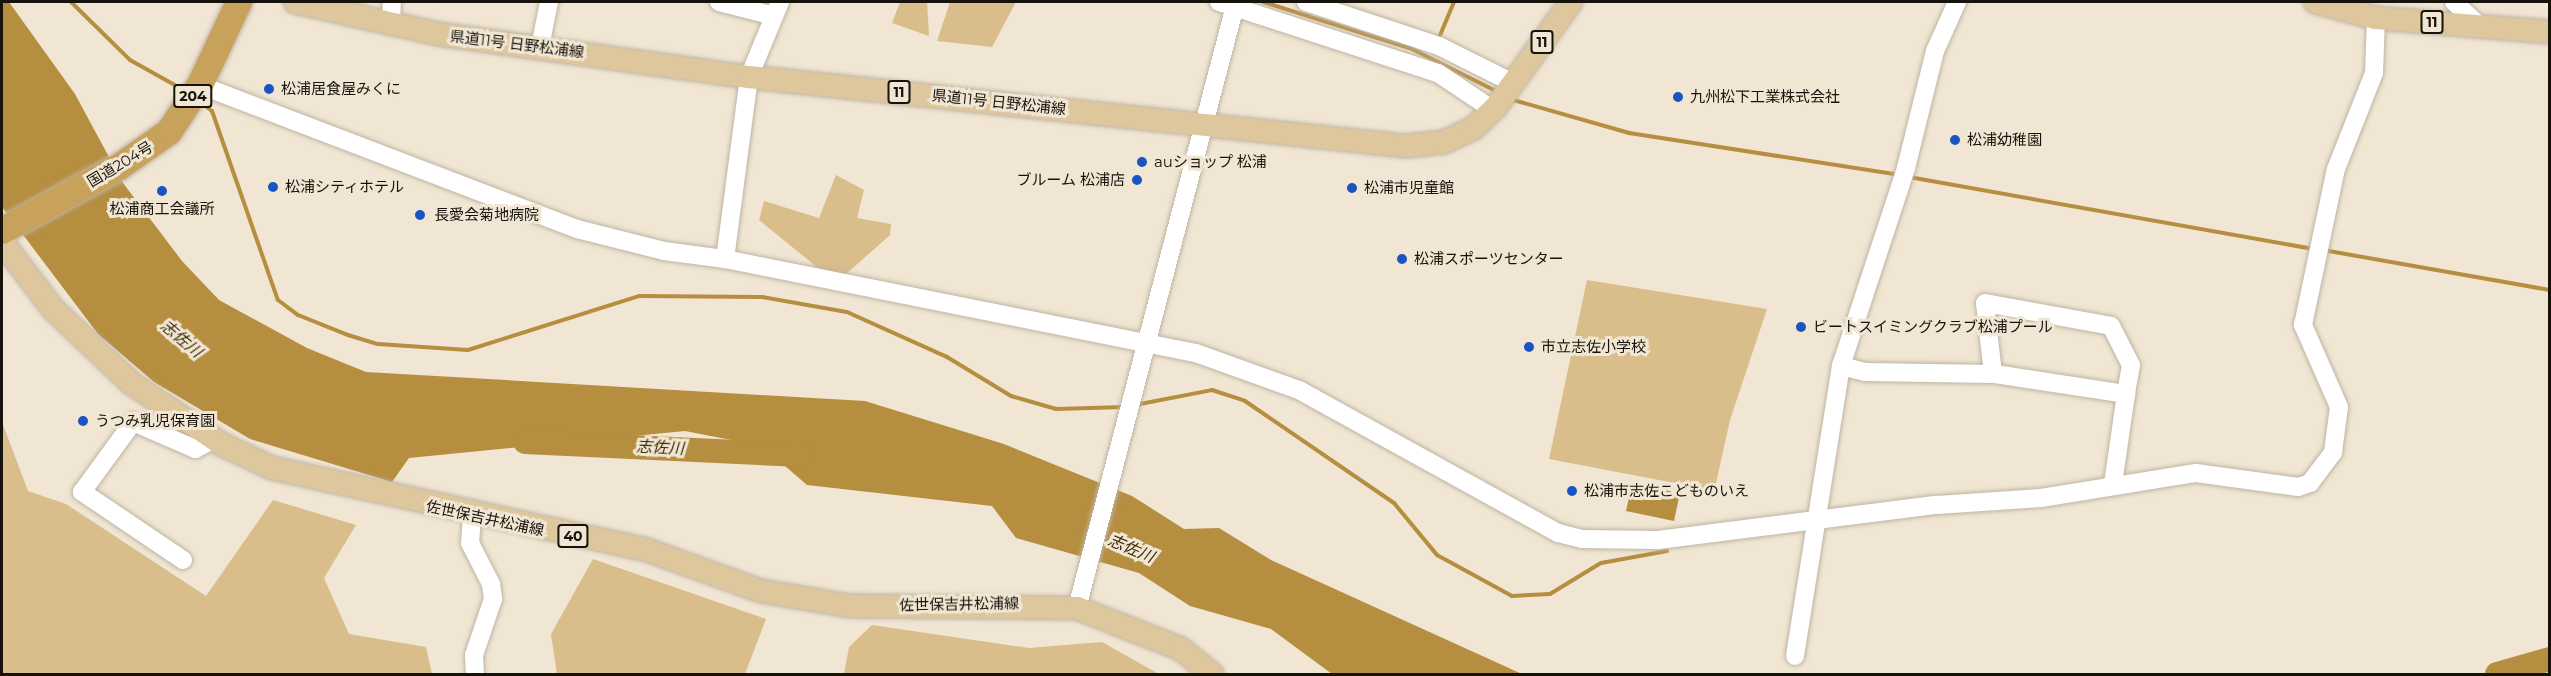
<!DOCTYPE html>
<meta charset="utf-8">
<style>
body{margin:0}
#map{position:relative;width:2551px;height:676px;overflow:hidden;background:#f1e6d3;font-family:Montserrat,"Noto Sans JP",sans-serif}
div>[style]{position:absolute}
.green>*{inset:0;background:#d9bd8b}
.water>*{inset:0;background:#b68e40}
.stream>*{height:4px;margin:-2px;padding:0 2px;transform-origin:2px;border-radius:2px;background:#b68e40}
.river>*{height:24px;margin:-12px;padding:0 12px;transform-origin:12px;border-radius:12px;background:#b68e40}
.roads{filter:drop-shadow(0 0 2px #bfb4a3) drop-shadow(0 0 2px #bfb4a3)}
.minor>*{height:18px;margin:-9px;padding:0 9px;transform-origin:9px;border-radius:9px;background:#fff}
.major>*{height:22px;margin:-11px;padding:0 11px;transform-origin:11px;border-radius:11px;background:#dec79d}
.highway>*{height:26px;margin:-13px;padding:0 13px;transform-origin:13px;border-radius:13px;background:#c8a15b}
.dots>*{width:16px;height:16px;translate:-50% -50%;box-sizing:border-box;border:3px solid #f1e6d3;border-radius:50%}
span{translate:-50% -50%;white-space:nowrap;text-align:center;line-height:1.15;-webkit-text-stroke:6px #f1e6d3;paint-order:stroke}
.shield-label span{padding:2px 4px;background:#f1e6d3;border:2px solid;border-radius:4px;-webkit-text-stroke-width:0}
.shield-label{font-size:14px;color:#16130c;font-weight:700}
.street-label{font-size:15px;color:#16130c}
.poi-label{font-size:15px;color:#16130c}
.left{translate:0 -50%;text-align:left}
.right{translate:-100% -50%;text-align:right}
.water-label{font-size:16px;color:#382704;font-style:italic}
.frame{position:absolute;inset:0;border:3px solid #16130c;pointer-events:none}
</style>
<div id="map">
<div class="green">
<i style="clip-path:polygon(900px 2px,927px 2px,929px 36px,892px 23px)"></i>
<i style="clip-path:polygon(950px 2px,1016px 2px,992px 47px,937px 41px)"></i>
<i style="clip-path:polygon(836px 175px,864px 190px,857px 218px,891px 224px,890px 235px,845px 275px,818px 268px,759px 220px,764px 201px,819px 218px)"></i>
<i style="clip-path:polygon(1587px 280px,1767px 309px,1730px 420px,1716px 483px,1706px 489px,1549px 459px)"></i>
<i style="clip-path:polygon(2px 422px,28px 491px,66px 504px,206px 596px,273px 500px,356px 525px,324px 578px,349px 634px,426px 647px,432px 674px,2px 674px)"></i>
<i style="clip-path:polygon(593px 559px,766px 619px,745px 674px,557px 674px,551px 634px)"></i>
<i style="clip-path:polygon(872px 625px,1029px 648px,1102px 642px,1159px 674px,844px 674px,849px 647px)"></i>
</div>
<div class="water">
<i style="clip-path:polygon(2px 2px,9px 2px,75px 94px,123px 183px,182px 261px,219px 300px,307px 348px,366px 372px,865px 401px,1004px 444px,1132px 496px,1184px 529px,1219px 528px,1271px 560px,1522px 674px,1332px 674px,1271px 629px,1190px 606px,1139px 573px,1016px 538px,992px 506px,807px 485px,762px 446px,685px 431px,409px 458px,392px 482px,250px 439px,154px 382px,98px 334px,2px 207px)"></i>
<i style="clip-path:polygon(1632px 484px,1680px 493px,1674px 521px,1626px 511px)"></i>
</div>
<div class="stream">
<i style="left:71px;top:2px;width:83px;rotate:44.5deg"></i>
<i style="left:130px;top:60px;width:62px;rotate:29.1deg"></i>
<i style="left:1263px;top:2px;width:156px;rotate:17.5deg"></i>
<i style="left:1412px;top:49px;width:96px;rotate:26.6deg"></i>
<i style="left:1438px;top:40px;width:41px;rotate:-67.2deg"></i>
<i style="left:1510px;top:99px;width:124px;rotate:15.9deg"></i>
<i style="left:1629px;top:133px;width:273px;rotate:8.8deg"></i>
<i style="left:200px;top:102px;width:15px;rotate:37deg"></i>
<i style="left:212px;top:111px;width:200px;rotate:70.8deg"></i>
<i style="left:278px;top:300px;width:25px;rotate:37deg"></i>
<i style="left:298px;top:315px;width:54px;rotate:21.8deg"></i>
<i style="left:348px;top:335px;width:31px;rotate:17deg"></i>
<i style="left:378px;top:344px;width:90px;rotate:3.8deg"></i>
<i style="left:468px;top:350px;width:179px;rotate:-17.5deg"></i>
<i style="left:639px;top:296px;width:123px;rotate:0.5deg"></i>
<i style="left:762px;top:297px;width:86px;rotate:10deg"></i>
<i style="left:847px;top:312px;width:110px;rotate:24.2deg"></i>
<i style="left:947px;top:357px;width:75px;rotate:31.4deg"></i>
<i style="left:1011px;top:396px;width:47px;rotate:16.1deg"></i>
<i style="left:1056px;top:409px;width:68px;rotate:-1.7deg"></i>
<i style="left:1909px;top:177px;width:409px;rotate:10.1deg"></i>
<i style="left:2323px;top:250px;width:230px;rotate:10deg"></i>
<i style="left:1135px;top:405px;width:78px;rotate:-11deg"></i>
<i style="left:1212px;top:390px;width:35px;rotate:18deg"></i>
<i style="left:1245px;top:401px;width:181px;rotate:34.4deg"></i>
<i style="left:1394px;top:503px;width:67px;rotate:50.4deg"></i>
<i style="left:1437px;top:555px;width:85px;rotate:28.7deg"></i>
<i style="left:1512px;top:596px;width:38px;rotate:-3deg"></i>
<i style="left:1550px;top:594px;width:60px;rotate:-31.3deg"></i>
<i style="left:1601px;top:563px;width:67px;rotate:-10.3deg"></i>
</div>
<div class="river">
<i style="left:525px;top:442px;width:277px;rotate:2.7deg"></i>
<i style="left:2497px;top:674px;width:55px;rotate:-15.8deg"></i>
</div>
<div class="roads">
<div class="minor">
<i style="left:719px;top:2px;width:57px;rotate:14.3deg"></i>
<i style="left:780px;top:2px;width:81px;rotate:112.5deg"></i>
<i style="left:749px;top:77px;width:184px;rotate:97.5deg"></i>
<i style="left:725px;top:259px;width:480px;rotate:11.3deg"></i>
<i style="left:1196px;top:353px;width:109px;rotate:19.8deg"></i>
<i style="left:1299px;top:390px;width:296px;rotate:28.9deg"></i>
<i style="left:1558px;top:533px;width:25px;rotate:14deg"></i>
<i style="left:1582px;top:539px;width:76px;rotate:0.8deg"></i>
<i style="left:1658px;top:540px;width:281px;rotate:-7.2deg"></i>
<i style="left:1937px;top:505px;width:104px;rotate:-3.9deg"></i>
<i style="left:2041px;top:498px;width:157px;rotate:-9.2deg"></i>
<i style="left:2196px;top:473px;width:103px;rotate:7.8deg"></i>
<i style="left:2298px;top:487px;width:13px;rotate:-18deg"></i>
<i style="left:2310px;top:483px;width:39px;rotate:-53deg"></i>
<i style="left:2333px;top:452px;width:45px;rotate:-82.4deg"></i>
<i style="left:2339px;top:407px;width:90px;rotate:-113.7deg"></i>
<i style="left:2303px;top:325px;width:159px;rotate:-78.1deg"></i>
<i style="left:2336px;top:169px;width:103px;rotate:-68.4deg"></i>
<i style="left:2374px;top:73px;width:55px;rotate:-87.9deg"></i>
<i style="left:1219px;top:2px;width:230px;rotate:18deg"></i>
<i style="left:1438px;top:73px;width:66px;rotate:33.9deg"></i>
<i style="left:1306px;top:2px;width:140px;rotate:18.3deg"></i>
<i style="left:1439px;top:46px;width:83px;rotate:26.6deg"></i>
<i style="left:2454px;top:2px;width:35px;rotate:43deg"></i>
<i style="left:391px;top:25px;width:23px;rotate:-88deg"></i>
<i style="left:540px;top:47px;width:46px;rotate:-78.7deg"></i>
<i style="left:200px;top:85px;width:404px;rotate:20.9deg"></i>
<i style="left:577px;top:229px;width:90px;rotate:14.2deg"></i>
<i style="left:664px;top:251px;width:62px;rotate:7.5deg"></i>
<i style="left:1841px;top:366px;width:25px;rotate:14deg"></i>
<i style="left:1865px;top:372px;width:130px;rotate:0.9deg"></i>
<i style="left:1995px;top:374px;width:133px;rotate:8.7deg"></i>
<i style="left:2126px;top:394px;width:91px;rotate:98.2deg"></i>
<i style="left:1993px;top:374px;width:71px;rotate:-96.4deg"></i>
<i style="left:1985px;top:303px;width:128px;rotate:10.3deg"></i>
<i style="left:2111px;top:326px;width:44px;rotate:62.9deg"></i>
<i style="left:2131px;top:365px;width:29px;rotate:100deg"></i>
<i style="left:472px;top:515px;width:28px;rotate:94deg"></i>
<i style="left:470px;top:543px;width:46px;rotate:62.9deg"></i>
<i style="left:491px;top:584px;width:15px;rotate:82deg"></i>
<i style="left:493px;top:599px;width:59px;rotate:108.7deg"></i>
<i style="left:474px;top:655px;width:19px;rotate:87deg"></i>
<i style="left:183px;top:560px;width:122px;rotate:-146deg"></i>
<i style="left:82px;top:492px;width:87px;rotate:-53.9deg"></i>
<i style="left:133px;top:422px;width:68px;rotate:23.5deg"></i>
<i style="left:195px;top:449px;width:22px;rotate:-27deg"></i>
<i style="left:1077px;top:608px;width:627px;rotate:-75.3deg"></i>
<i style="left:1795px;top:656px;width:294px;rotate:-81deg"></i>
<i style="left:1841px;top:366px;width:208px;rotate:-71.8deg"></i>
<i style="left:1906px;top:168px;width:121px;rotate:-76.1deg"></i>
<i style="left:1935px;top:51px;width:54px;rotate:-65.8deg"></i>
</div>
<div class="major">
<i style="left:295px;top:2px;width:147px;rotate:12.6deg"></i>
<i style="left:438px;top:34px;width:314px;rotate:7.9deg"></i>
<i style="left:749px;top:77px;width:661px;rotate:6deg"></i>
<i style="left:1406px;top:146px;width:38px;rotate:-6deg"></i>
<i style="left:1444px;top:142px;width:33px;rotate:-25deg"></i>
<i style="left:1474px;top:128px;width:30px;rotate:-44deg"></i>
<i style="left:1496px;top:107px;width:129px;rotate:-54.5deg"></i>
<i style="left:2315px;top:2px;width:63px;rotate:14.7deg"></i>
<i style="left:2376px;top:18px;width:175px;rotate:4.6deg"></i>
<i style="left:2px;top:242px;width:84px;rotate:52.7deg"></i>
<i style="left:53px;top:309px;width:108px;rotate:43.5deg"></i>
<i style="left:131px;top:383px;width:111px;rotate:34deg"></i>
<i style="left:223px;top:445px;width:54px;rotate:25.1deg"></i>
<i style="left:272px;top:468px;width:384px;rotate:12.3deg"></i>
<i style="left:647px;top:550px;width:121px;rotate:19.8deg"></i>
<i style="left:761px;top:591px;width:90px;rotate:9.6deg"></i>
<i style="left:850px;top:606px;width:227px;rotate:0.5deg"></i>
<i style="left:1077px;top:608px;width:112px;rotate:21.5deg"></i>
<i style="left:1181px;top:649px;width:40px;rotate:39deg"></i>
</div>
<div class="highway">
<i style="left:2px;top:231px;width:133px;rotate:-28.7deg"></i>
<i style="left:119px;top:167px;width:61px;rotate:-35deg"></i>
<i style="left:169px;top:132px;width:56px;rotate:-56.6deg"></i>
<i style="left:200px;top:85px;width:92px;rotate:-64.8deg"></i>
</div>
</div>
<div class="dots">
<i style="left:269px;top:89px;background:#1a54c1"></i>
<i style="left:1678px;top:97px;background:#1a54c1"></i>
<i style="left:1955px;top:140px;background:#1a54c1"></i>
<i style="left:1142px;top:162px;background:#1a54c1"></i>
<i style="left:1137px;top:180px;background:#1a54c1"></i>
<i style="left:273px;top:187px;background:#1a54c1"></i>
<i style="left:1352px;top:188px;background:#1a54c1"></i>
<i style="left:162px;top:191px;background:#1a54c1"></i>
<i style="left:420px;top:215px;background:#1a54c1"></i>
<i style="left:1402px;top:259px;background:#1a54c1"></i>
<i style="left:1801px;top:327px;background:#1a54c1"></i>
<i style="left:1529px;top:347px;background:#1a54c1"></i>
<i style="left:83px;top:421px;background:#1a54c1"></i>
<i style="left:1572px;top:491px;background:#1a54c1"></i>
</div>
<div class="shield-label">
<span style="left:2432px;top:22px">11</span>
<span style="left:1542px;top:42px">11</span>
<span style="left:899px;top:92px">11</span>
<span style="left:193px;top:96px">204</span>
<span style="left:573px;top:536px">40</span>
</div>
<div class="street-label">
<span style="left:517px;top:44px;rotate:7deg">県道11号 日野松浦線</span>
<span style="left:999px;top:102px;rotate:6deg">県道11号 日野松浦線</span>
<span style="left:120px;top:164px;rotate:-31deg">国道204号</span>
<span style="left:485px;top:518px;rotate:12deg">佐世保吉井松浦線</span>
<span style="left:959px;top:604px;rotate:-1deg">佐世保吉井松浦線</span>
</div>
<div class="poi-label">
<span class="left" style="left:281px;top:89px">松浦居食屋みくに</span>
<span class="left" style="left:1690px;top:97px">九州松下工業株式会社</span>
<span class="left" style="left:1967px;top:140px">松浦幼稚園</span>
<span class="left" style="left:1154px;top:162px">auショップ 松浦</span>
<span class="right" style="left:1125px;top:180px">ブルーム 松浦店</span>
<span class="left" style="left:285px;top:187px">松浦シティホテル</span>
<span class="left" style="left:1364px;top:188px">松浦市児童館</span>
<span style="left:162px;top:209px">松浦商工会議所</span>
<span class="left" style="left:434px;top:215px">長愛会菊地病院</span>
<span class="left" style="left:1414px;top:259px">松浦スポーツセンター</span>
<span class="left" style="left:1813px;top:327px">ビートスイミングクラブ松浦プール</span>
<span class="left" style="left:1541px;top:347px">市立志佐小学校</span>
<span class="left" style="left:95px;top:421px">うつみ乳児保育園</span>
<span class="left" style="left:1584px;top:491px">松浦市志佐こどものいえ</span>
</div>
<div class="water-label">
<span style="left:181px;top:339px;rotate:40deg">志佐川</span>
<span style="left:660px;top:448px;rotate:3deg">志佐川</span>
<span style="left:1131px;top:549px;rotate:23deg">志佐川</span>
</div>
<div class="frame"></div>
</div>
